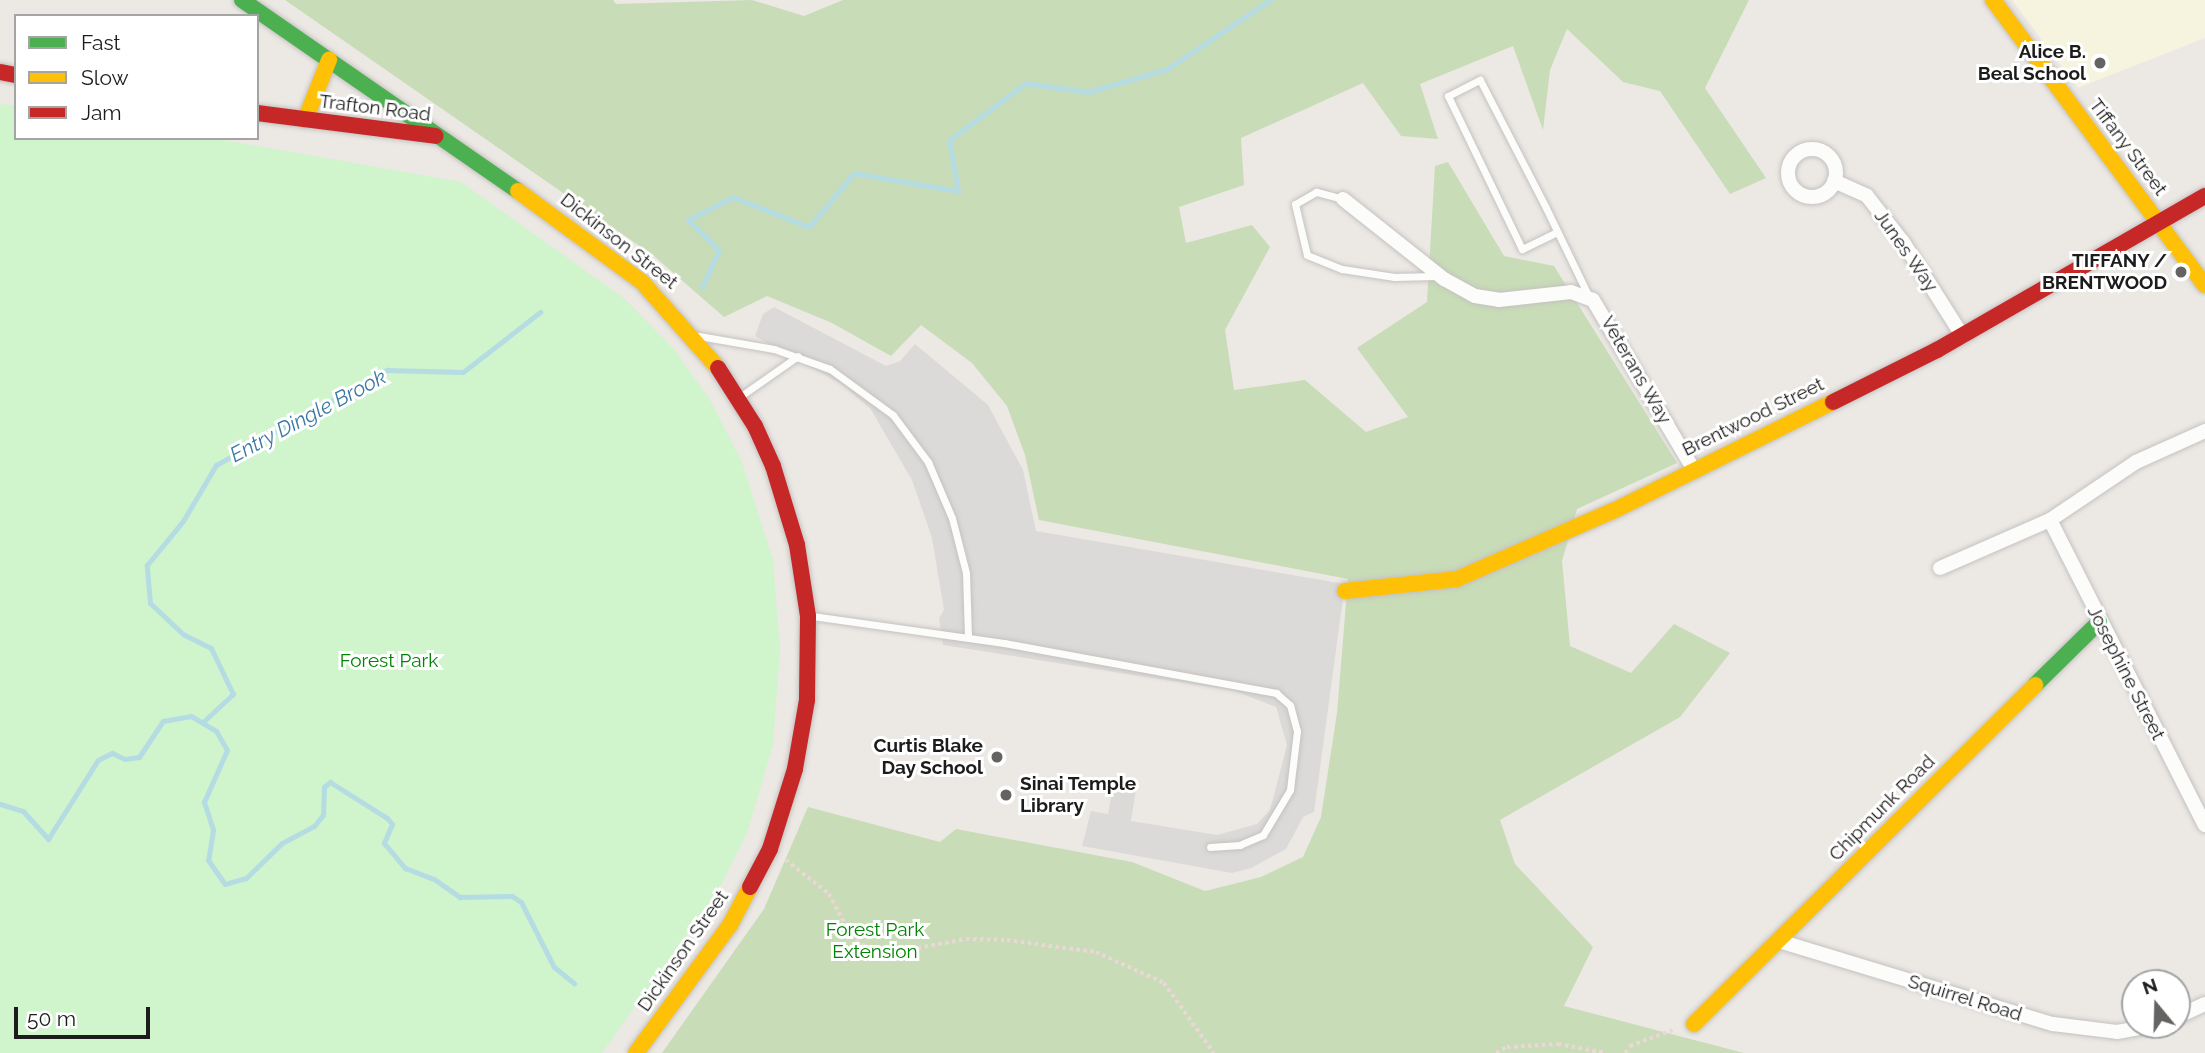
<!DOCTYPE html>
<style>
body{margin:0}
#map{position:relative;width:2205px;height:1053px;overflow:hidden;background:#ece8e4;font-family:Raleway,sans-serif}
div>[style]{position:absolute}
.education>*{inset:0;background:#f6f3de}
.forest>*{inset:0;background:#c8dcb7}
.park>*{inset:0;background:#d0f4cc}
.parking>*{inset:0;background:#dcdad8}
.stream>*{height:5px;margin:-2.5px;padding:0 2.5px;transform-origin:2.5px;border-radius:2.5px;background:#b5dce2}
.path>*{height:3.5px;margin-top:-1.75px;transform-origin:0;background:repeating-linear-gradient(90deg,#ebd8d6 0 3.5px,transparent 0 7px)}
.roads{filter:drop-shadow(0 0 2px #c4c2c0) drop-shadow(0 0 2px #c4c2c0)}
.lane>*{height:7px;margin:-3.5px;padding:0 3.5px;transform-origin:3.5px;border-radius:3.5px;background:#fcfcfb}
.street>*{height:14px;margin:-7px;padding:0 7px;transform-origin:7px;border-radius:7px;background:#fcfcfb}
.street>.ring{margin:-7px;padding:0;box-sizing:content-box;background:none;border:14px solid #fcfcfb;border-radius:50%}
.fast>*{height:16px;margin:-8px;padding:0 8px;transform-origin:8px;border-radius:8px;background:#4caf50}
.slow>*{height:16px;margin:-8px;padding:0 8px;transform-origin:8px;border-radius:8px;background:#ffc107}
.jam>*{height:16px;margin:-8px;padding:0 8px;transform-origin:8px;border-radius:8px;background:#c62828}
.dots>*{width:19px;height:19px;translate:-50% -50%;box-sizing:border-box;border:4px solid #fff;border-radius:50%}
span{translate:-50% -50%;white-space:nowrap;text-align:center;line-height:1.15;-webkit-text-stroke:6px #fff;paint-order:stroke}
.poi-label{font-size:19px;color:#1c1c1c;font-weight:700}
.right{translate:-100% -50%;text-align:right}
.left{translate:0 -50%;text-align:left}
.street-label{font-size:19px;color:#1c1c1c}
.park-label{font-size:19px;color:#028303}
.water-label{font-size:21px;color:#3c78a4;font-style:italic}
.legend{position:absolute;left:14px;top:14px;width:245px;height:126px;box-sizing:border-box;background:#fff;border:2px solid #a4a4a4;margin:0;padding:9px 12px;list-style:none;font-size:21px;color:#1c1c1c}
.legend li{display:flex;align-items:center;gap:14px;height:35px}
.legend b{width:35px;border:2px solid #a4a4a4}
.north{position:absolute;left:2121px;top:969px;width:70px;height:70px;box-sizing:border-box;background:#fff;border:2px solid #a4a4a4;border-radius:50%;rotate:341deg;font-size:19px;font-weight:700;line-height:28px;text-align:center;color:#1c1c1c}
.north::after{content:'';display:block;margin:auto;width:24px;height:32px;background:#656362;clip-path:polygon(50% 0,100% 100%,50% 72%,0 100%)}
.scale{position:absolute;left:14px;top:1007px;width:136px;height:32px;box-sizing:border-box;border:4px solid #1c1c1c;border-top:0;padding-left:9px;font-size:21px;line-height:24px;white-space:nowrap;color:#1c1c1c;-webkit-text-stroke:5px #fff;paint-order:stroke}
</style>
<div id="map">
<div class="education">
<i style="clip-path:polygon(2012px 0,2205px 0,2205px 38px,2078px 88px)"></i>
</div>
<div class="forest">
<i style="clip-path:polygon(285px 0,613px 0,616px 4px,752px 0,804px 16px,843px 0,1749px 0,1705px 88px,1766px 178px,1730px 194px,1660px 91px,1623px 82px,1567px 29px,1550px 70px,1543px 130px,1513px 46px,1420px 84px,1438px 139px,1401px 136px,1363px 83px,1241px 138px,1244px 185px,1179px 207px,1186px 243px,1252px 225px,1270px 247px,1225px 330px,1234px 390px,1305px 380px,1366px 432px,1408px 417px,1357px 348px,1427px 302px,1435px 166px,1448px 162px,1504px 256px,1554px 266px,1677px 463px,1577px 509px,1562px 561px,1570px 646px,1631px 673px,1674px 624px,1730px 653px,1680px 717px,1500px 820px,1515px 864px,1593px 947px,1564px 1006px,1744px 1053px,662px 1053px,764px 909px,808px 807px,940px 842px,956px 829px,1132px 862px,1205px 891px,1261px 877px,1303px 857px,1321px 817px,1337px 713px,1348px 579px,1039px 520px,1025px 455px,1007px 406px,972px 363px,921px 325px,891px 356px,832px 323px,767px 296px,724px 317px,654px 256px)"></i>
</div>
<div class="park">
<i style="clip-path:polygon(0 104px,16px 106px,16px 138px,213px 138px,461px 182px,625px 299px,674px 349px,710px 400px,742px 462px,773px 560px,780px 649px,773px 745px,747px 833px,719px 889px,602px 1053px,0 1053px)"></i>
</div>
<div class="parking">
<i style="clip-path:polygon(774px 307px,886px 366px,900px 361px,915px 344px,988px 405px,1023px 470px,1036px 531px,1345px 584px,1314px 812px,1303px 817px,1286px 849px,1251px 868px,1232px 873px,1082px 846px,1091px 811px,1108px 814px,1113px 786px,1136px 789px,1131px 821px,1217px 835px,1257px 824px,1270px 810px,1287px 745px,1276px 707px,1235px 691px,943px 645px,939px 618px,944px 610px,932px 538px,912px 480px,870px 408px,841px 384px,755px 336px,763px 314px)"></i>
</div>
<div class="stream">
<i style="left:702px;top:287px;width:41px;rotate:-65.3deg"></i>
<i style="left:719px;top:250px;width:43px;rotate:-135.9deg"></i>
<i style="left:688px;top:220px;width:51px;rotate:-27.1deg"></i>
<i style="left:733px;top:197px;width:82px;rotate:21.5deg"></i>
<i style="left:809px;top:227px;width:70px;rotate:-50.2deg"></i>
<i style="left:854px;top:173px;width:106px;rotate:9.8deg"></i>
<i style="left:958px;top:191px;width:52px;rotate:-100deg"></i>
<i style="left:949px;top:140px;width:96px;rotate:-36.5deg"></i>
<i style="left:1026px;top:83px;width:63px;rotate:8.3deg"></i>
<i style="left:1088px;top:92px;width:82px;rotate:-16.2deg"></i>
<i style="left:1167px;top:69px;width:124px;rotate:-33.8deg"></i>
<i style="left:204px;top:721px;width:40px;rotate:-43deg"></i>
<i style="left:233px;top:694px;width:51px;rotate:-115.6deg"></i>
<i style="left:211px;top:648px;width:30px;rotate:-154deg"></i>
<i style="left:184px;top:635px;width:47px;rotate:-136.7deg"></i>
<i style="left:150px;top:603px;width:38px;rotate:-95deg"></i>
<i style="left:147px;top:565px;width:57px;rotate:-50.7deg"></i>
<i style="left:183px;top:521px;width:65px;rotate:-59.5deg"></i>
<i style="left:216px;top:465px;width:196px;rotate:-29.1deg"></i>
<i style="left:387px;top:370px;width:76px;rotate:1.5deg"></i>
<i style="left:463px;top:372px;width:98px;rotate:-37.9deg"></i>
<i style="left:0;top:804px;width:24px;rotate:17deg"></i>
<i style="left:23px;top:811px;width:38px;rotate:48deg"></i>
<i style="left:48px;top:839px;width:93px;rotate:-57.7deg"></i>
<i style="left:98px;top:760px;width:16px;rotate:-27deg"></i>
<i style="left:112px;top:753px;width:14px;rotate:25deg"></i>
<i style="left:125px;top:759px;width:14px;rotate:-8deg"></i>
<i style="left:139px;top:757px;width:43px;rotate:-56.3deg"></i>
<i style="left:163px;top:721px;width:28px;rotate:-10deg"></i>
<i style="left:191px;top:716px;width:29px;rotate:31deg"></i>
<i style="left:216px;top:731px;width:22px;rotate:60deg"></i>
<i style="left:227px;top:750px;width:57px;rotate:113.9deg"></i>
<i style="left:204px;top:802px;width:29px;rotate:72deg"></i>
<i style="left:213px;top:830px;width:30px;rotate:99deg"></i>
<i style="left:208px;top:860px;width:29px;rotate:55deg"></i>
<i style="left:225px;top:884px;width:22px;rotate:-16deg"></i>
<i style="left:246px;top:878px;width:50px;rotate:-44.2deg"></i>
<i style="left:282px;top:843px;width:36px;rotate:-28deg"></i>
<i style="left:314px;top:826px;width:14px;rotate:-51deg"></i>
<i style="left:323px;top:815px;width:28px;rotate:-88deg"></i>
<i style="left:324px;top:787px;width:8px;rotate:-40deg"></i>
<i style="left:330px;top:782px;width:67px;rotate:32.3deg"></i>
<i style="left:387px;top:818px;width:8px;rotate:50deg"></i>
<i style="left:392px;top:824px;width:21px;rotate:113deg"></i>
<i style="left:384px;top:843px;width:33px;rotate:50deg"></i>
<i style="left:405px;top:868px;width:31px;rotate:21deg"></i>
<i style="left:434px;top:879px;width:32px;rotate:35deg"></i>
<i style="left:460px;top:897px;width:52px;rotate:-1.1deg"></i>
<i style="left:512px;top:896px;width:11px;rotate:34deg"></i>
<i style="left:521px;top:902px;width:73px;rotate:63.1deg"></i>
<i style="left:554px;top:967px;width:26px;rotate:39deg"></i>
</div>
<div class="path">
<i style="left:786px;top:860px;width:55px;rotate:38.3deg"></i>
<i style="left:829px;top:894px;width:47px;rotate:61.8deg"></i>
<i style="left:851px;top:935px;width:17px;rotate:40deg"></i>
<i style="left:864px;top:946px;width:34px;rotate:10deg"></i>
<i style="left:897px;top:952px;width:70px;rotate:-10.7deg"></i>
<i style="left:966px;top:939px;width:41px;rotate:1.4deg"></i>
<i style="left:1007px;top:940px;width:90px;rotate:7.7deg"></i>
<i style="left:1096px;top:952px;width:75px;rotate:24.5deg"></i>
<i style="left:1164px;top:983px;width:86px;rotate:54.5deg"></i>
<i style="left:1496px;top:1053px;width:13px;rotate:-29deg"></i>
<i style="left:1507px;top:1047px;width:51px;rotate:-3.4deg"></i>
<i style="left:1558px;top:1044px;width:49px;rotate:10.6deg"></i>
<i style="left:1625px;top:1053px;width:9px;rotate:-54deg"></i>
<i style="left:1630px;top:1046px;width:48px;rotate:-20.7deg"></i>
</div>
<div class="roads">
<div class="lane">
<i style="left:1343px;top:199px;width:28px;rotate:-165deg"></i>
<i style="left:1316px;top:192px;width:24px;rotate:150deg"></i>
<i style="left:1295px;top:204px;width:52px;rotate:76.8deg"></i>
<i style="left:1307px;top:255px;width:38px;rotate:22deg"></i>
<i style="left:1342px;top:269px;width:53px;rotate:8.7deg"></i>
<i style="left:1394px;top:277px;width:42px;rotate:-1.4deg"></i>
<i style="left:1557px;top:232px;width:39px;rotate:154deg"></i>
<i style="left:1522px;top:249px;width:170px;rotate:-115.8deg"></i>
<i style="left:1448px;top:96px;width:36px;rotate:-27deg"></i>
<i style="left:1480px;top:80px;width:144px;rotate:62.7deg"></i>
<i style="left:1546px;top:208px;width:97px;rotate:64.2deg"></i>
<i style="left:699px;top:336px;width:76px;rotate:9.8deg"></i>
<i style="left:774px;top:349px;width:59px;rotate:19.7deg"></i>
<i style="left:830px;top:369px;width:78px;rotate:36.1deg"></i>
<i style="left:893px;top:415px;width:59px;rotate:53.3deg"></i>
<i style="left:928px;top:462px;width:61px;rotate:66.8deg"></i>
<i style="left:952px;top:518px;width:57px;rotate:75.7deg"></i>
<i style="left:966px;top:573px;width:64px;rotate:88.2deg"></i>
<i style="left:738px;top:398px;width:73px;rotate:-35deg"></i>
<i style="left:812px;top:616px;width:194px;rotate:8deg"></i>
<i style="left:1004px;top:643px;width:277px;rotate:10.4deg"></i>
<i style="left:1276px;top:693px;width:18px;rotate:41deg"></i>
<i style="left:1290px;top:705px;width:27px;rotate:75deg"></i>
<i style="left:1297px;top:731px;width:59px;rotate:96.8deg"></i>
<i style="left:1290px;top:790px;width:52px;rotate:121deg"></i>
<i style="left:1263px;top:835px;width:25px;rotate:157deg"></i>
<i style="left:1240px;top:845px;width:30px;rotate:176deg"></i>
</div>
<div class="street">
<i class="ring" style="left:1788px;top:149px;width:34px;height:34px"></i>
<i style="left:1834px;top:181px;width:36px;rotate:24deg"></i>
<i style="left:1867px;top:196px;width:58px;rotate:52deg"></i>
<i style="left:1903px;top:242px;width:112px;rotate:57.7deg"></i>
<i style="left:1343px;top:199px;width:129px;rotate:38.4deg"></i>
<i style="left:1444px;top:279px;width:35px;rotate:29deg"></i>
<i style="left:1475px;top:296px;width:24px;rotate:9deg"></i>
<i style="left:1499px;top:300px;width:72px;rotate:-6.3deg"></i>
<i style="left:1571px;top:292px;width:23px;rotate:20deg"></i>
<i style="left:1593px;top:300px;width:198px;rotate:59.3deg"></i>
<i style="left:2050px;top:520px;width:342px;rotate:63.1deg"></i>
<i style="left:1940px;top:568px;width:120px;rotate:-23.6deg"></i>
<i style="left:2050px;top:520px;width:104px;rotate:-34deg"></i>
<i style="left:2136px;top:462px;width:76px;rotate:-24.2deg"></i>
<i style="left:1779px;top:941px;width:286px;rotate:16.9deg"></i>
<i style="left:2053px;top:1024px;width:64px;rotate:7.1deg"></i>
<i style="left:2117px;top:1032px;width:39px;rotate:-10deg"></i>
<i style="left:2177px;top:1017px;width:31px;rotate:-25deg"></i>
</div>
<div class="fast">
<i style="left:242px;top:0;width:336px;rotate:34.7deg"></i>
<i style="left:2035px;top:685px;width:90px;rotate:-44.5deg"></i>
</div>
<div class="slow">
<i style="left:1993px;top:0;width:355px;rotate:53.4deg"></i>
<i style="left:305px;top:120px;width:65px;rotate:-68.2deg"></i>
<i style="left:518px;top:191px;width:154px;rotate:36.3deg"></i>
<i style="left:642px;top:282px;width:115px;rotate:48.5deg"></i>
<i style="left:1345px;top:591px;width:113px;rotate:-6.1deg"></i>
<i style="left:1457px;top:579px;width:170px;rotate:-23.6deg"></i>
<i style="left:1613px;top:511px;width:246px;rotate:-26.4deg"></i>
<i style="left:1694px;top:1024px;width:481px;rotate:-44.8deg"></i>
<i style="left:636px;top:1053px;width:159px;rotate:-53.7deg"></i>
<i style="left:730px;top:925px;width:43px;rotate:-62.2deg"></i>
</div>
<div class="jam">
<i style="left:0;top:72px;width:16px;rotate:11deg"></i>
<i style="left:257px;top:113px;width:180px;rotate:7.3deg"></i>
<i style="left:718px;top:368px;width:69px;rotate:57.5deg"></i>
<i style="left:755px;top:426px;width:44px;rotate:65.8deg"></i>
<i style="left:773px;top:466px;width:83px;rotate:73.1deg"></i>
<i style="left:797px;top:545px;width:72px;rotate:81.2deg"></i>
<i style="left:808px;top:616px;width:84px;rotate:90.7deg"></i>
<i style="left:807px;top:700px;width:70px;rotate:99.9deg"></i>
<i style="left:795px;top:769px;width:84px;rotate:107.4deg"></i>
<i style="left:770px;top:849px;width:43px;rotate:117.8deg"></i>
<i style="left:1833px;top:402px;width:116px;rotate:-26.6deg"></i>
<i style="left:1937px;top:350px;width:309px;rotate:-29.9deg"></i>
</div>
</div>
<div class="dots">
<i style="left:2100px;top:63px;background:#656362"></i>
<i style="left:2181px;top:272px;background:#656362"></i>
<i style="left:997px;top:757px;background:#656362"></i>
<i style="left:1006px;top:795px;background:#656362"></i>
</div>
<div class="poi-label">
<span class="right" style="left:2086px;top:63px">Alice B.<br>Beal School</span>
<span class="right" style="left:2167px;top:272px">TIFFANY /<br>BRENTWOOD</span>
<span class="right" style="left:983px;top:757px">Curtis Blake<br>Day School</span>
<span class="left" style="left:1020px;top:795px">Sinai Temple<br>Library</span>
</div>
<div class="street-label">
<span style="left:375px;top:108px;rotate:7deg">Trafton Road</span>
<span style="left:2128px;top:147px;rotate:53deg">Tiffany Street</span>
<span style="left:619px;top:241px;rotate:38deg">Dickinson Street</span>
<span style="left:1906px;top:251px;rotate:55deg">Junes Way</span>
<span style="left:1636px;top:370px;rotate:60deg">Veterans Way</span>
<span style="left:1753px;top:417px;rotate:-26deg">Brentwood Street</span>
<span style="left:2126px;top:673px;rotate:63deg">Josephine Street</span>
<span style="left:1882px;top:808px;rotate:-45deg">Chipmunk Road</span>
<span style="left:683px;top:951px;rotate:-55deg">Dickinson Street</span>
<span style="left:1965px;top:998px;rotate:17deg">Squirrel Road</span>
</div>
<div class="park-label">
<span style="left:389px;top:661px">Forest Park</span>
<span style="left:875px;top:941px">Forest Park<br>Extension</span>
</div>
<div class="water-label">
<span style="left:308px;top:416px;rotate:-28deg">Entry Dingle Brook</span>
</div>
<ul class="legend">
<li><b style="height:9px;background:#4caf50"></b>Fast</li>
<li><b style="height:9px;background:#ffc107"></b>Slow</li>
<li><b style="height:9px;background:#c62828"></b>Jam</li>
</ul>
<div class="north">N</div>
<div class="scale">50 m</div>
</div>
